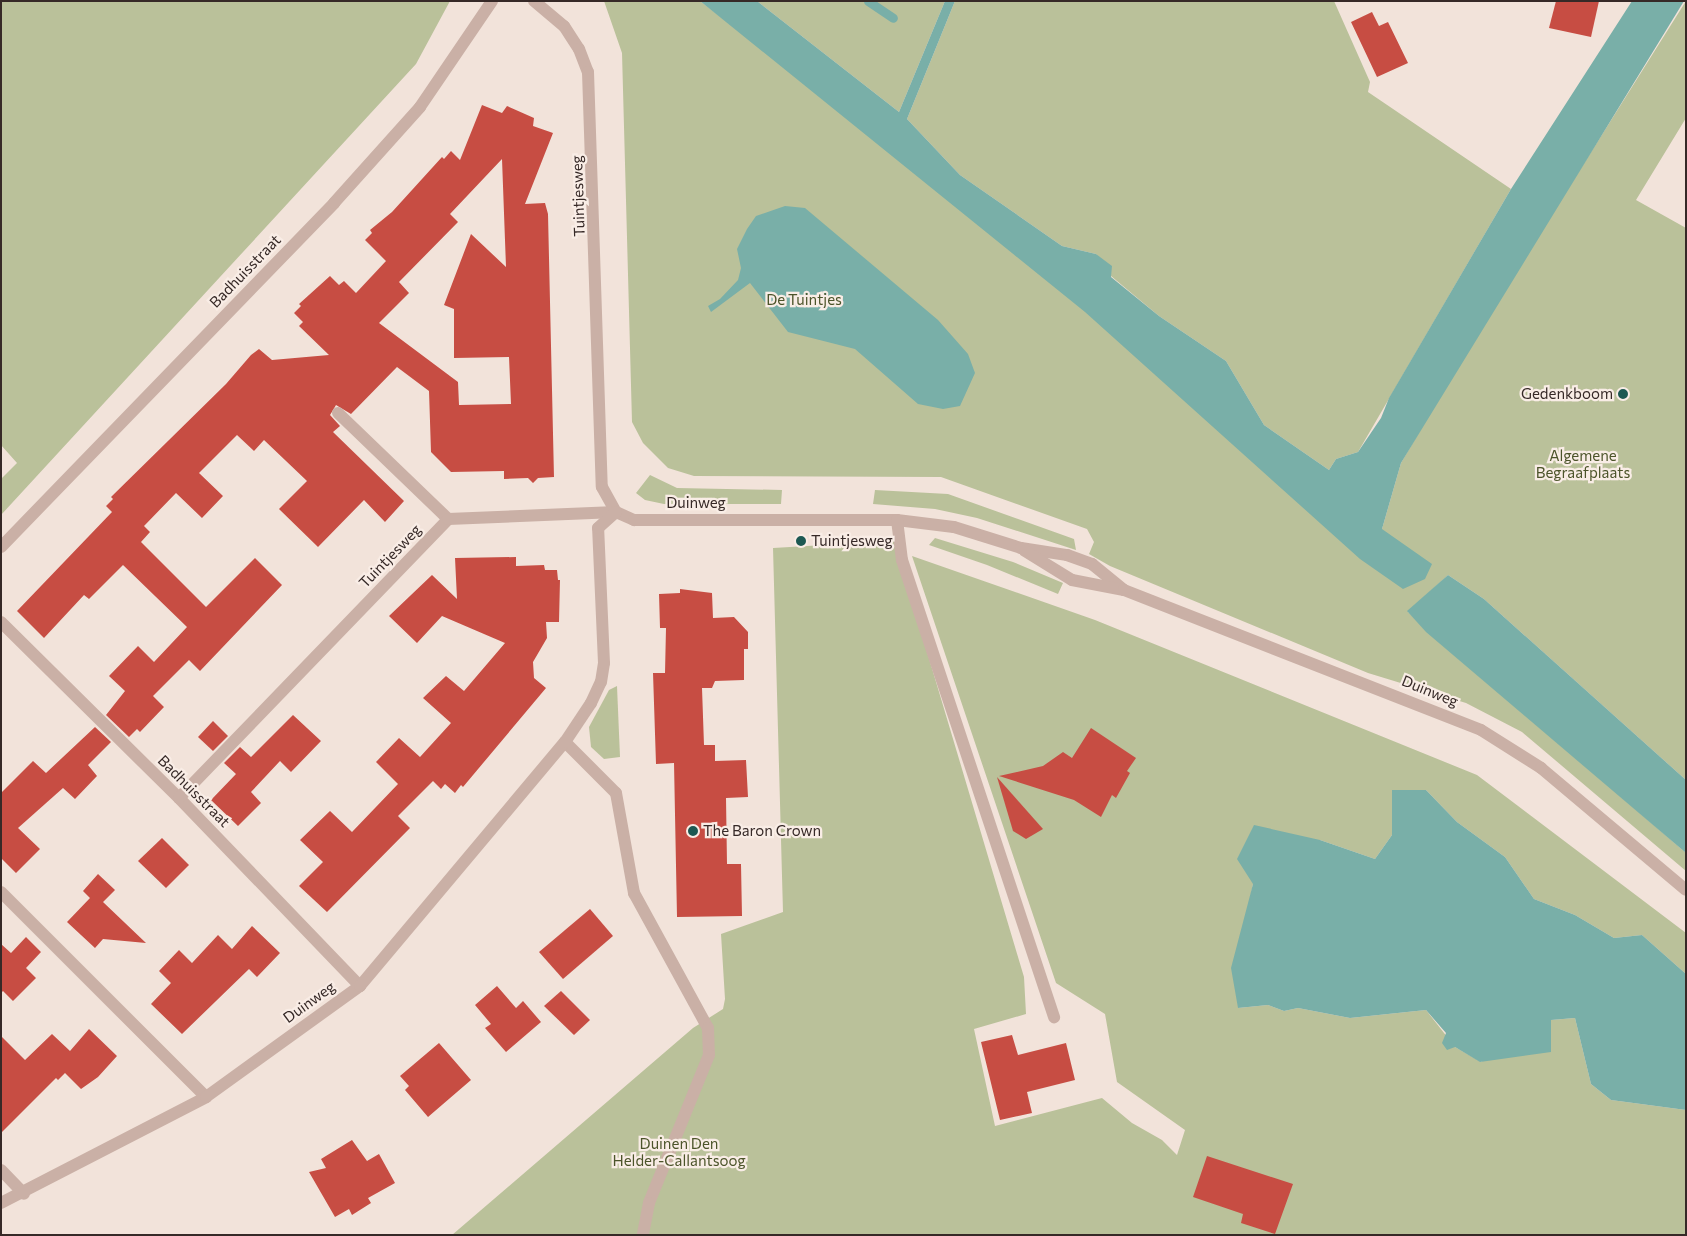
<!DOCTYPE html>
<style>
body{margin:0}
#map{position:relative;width:1687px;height:1236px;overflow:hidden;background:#f2e3da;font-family:Commissioner,sans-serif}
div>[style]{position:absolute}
.green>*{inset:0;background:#bac19a}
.water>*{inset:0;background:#79afa8}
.stream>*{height:9px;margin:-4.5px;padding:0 4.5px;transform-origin:4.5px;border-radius:4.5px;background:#79afa8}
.building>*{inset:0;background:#c74d43}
.minor>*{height:12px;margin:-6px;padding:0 6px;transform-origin:6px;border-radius:6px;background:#cab0a6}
.dots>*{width:14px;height:14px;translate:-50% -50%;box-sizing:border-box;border:2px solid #f9ede6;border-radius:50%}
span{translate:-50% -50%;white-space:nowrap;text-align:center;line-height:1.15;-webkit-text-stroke:4.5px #f9ede6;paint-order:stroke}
.street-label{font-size:15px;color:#362927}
.park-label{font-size:15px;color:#4c542a}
.poi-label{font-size:15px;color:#362927}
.right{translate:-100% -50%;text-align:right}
.left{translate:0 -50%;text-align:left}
.frame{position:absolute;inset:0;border:2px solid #362927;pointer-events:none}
</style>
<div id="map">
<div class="green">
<i style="clip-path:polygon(1px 1px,450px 1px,416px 64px,1px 515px,1px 479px,17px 463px,1px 445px)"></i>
<i style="clip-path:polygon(604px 1px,700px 1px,1382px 529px,1401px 463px,1478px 332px,1686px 1px,1686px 118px,1636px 200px,1686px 228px,1686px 780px,1484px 599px,1448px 575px,1408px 612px,1686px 853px,1686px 871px,1522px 732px,1466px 703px,1368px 673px,1110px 566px,1089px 554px,1094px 542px,1087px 529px,941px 477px,694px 476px,668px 468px,643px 443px,632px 422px,622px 53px)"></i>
<i style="clip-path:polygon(757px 1px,945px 1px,899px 112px)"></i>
<i style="clip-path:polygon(955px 1px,1334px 1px,1370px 82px,1368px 92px,1511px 189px,1358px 452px,1336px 459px,1329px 470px,1264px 425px,1226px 361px,1159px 316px,1111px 276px,1096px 254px,1062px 246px,960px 175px,907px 119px)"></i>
<i style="clip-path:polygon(650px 475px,677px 488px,782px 490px,781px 504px,664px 504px,645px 500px,636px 493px)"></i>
<i style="clip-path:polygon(875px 490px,948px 494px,1074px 539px,1076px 550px,977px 518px,935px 509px,873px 504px)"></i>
<i style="clip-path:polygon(935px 538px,1013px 562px,1063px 583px,1058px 594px,987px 565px,929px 545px)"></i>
<i style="clip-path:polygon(894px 541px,1024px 977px,1026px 1014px,974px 1029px,995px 1126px,1102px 1098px,1132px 1123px,1162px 1140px,1177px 1155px,1185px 1130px,1117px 1082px,1105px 1014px,1056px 983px,912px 556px,1095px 620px,1477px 775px,1686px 933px,1686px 974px,1642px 935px,1614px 938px,1575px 915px,1534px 899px,1505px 857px,1457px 822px,1426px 790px,1392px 790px,1392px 835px,1375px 859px,1320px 840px,1253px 884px,1245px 924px,1238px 1008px,1268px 1005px,1284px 1011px,1298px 1008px,1350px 1018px,1426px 1010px,1455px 1047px,1481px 1062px,1551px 1020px,1575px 1018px,1591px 1084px,1611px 1100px,1686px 1110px,1686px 1235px,452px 1235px,693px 1028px,723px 1009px,725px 999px,721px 934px,783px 912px,773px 548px)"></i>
<i style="clip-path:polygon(617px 686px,620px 757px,604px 759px,591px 747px,589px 727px,609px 690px)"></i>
</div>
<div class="water">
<i style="clip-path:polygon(700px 1px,757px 1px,899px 112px,945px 1px,955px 1px,907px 119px,960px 175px,1062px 246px,1096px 254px,1112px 266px,1111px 277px,1159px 316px,1226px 361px,1264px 425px,1329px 470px,1336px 459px,1358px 452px,1381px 418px,1389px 398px,1511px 189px,1632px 1px,1684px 1px,1401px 463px,1382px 529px,1432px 564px,1425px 579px,1403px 589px,1360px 559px,1085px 312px)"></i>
<i style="clip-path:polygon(785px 206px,805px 208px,938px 320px,968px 354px,975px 373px,960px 406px,943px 409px,918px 404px,855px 349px,788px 332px,750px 283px,711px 312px,708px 306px,720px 299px,738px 280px,741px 268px,737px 249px,747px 229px,756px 216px)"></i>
<i style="clip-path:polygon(1448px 575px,1484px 599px,1686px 780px,1686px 853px,1426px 632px,1407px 611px)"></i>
<i style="clip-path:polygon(1392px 790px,1426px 790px,1457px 822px,1505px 857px,1534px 899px,1575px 915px,1614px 938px,1642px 935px,1686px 974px,1686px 1110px,1611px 1100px,1591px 1084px,1575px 1018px,1551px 1020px,1551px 1052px,1480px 1062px,1455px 1047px,1447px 1050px,1442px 1043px,1446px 1033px,1426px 1010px,1350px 1018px,1298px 1008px,1284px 1011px,1268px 1005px,1238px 1008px,1231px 968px,1253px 884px,1237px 859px,1254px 825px,1320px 840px,1375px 859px,1392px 835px)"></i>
</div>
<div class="stream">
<i style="left:868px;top:1px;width:30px;rotate:34deg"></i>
</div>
<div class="building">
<i style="clip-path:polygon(1556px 1px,1599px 1px,1591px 37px,1549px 28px)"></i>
<i style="clip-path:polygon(1372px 12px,1379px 26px,1388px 22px,1408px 63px,1377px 77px,1351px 22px)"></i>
<i style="clip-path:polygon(evenodd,482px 105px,502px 113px,507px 106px,534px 118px,533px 126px,553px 133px,525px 204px,545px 203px,548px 214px,554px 477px,538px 478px,533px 483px,528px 478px,504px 479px,504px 471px,451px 472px,431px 452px,429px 391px,397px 367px,351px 414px,336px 405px,330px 415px,340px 426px,333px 432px,404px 501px,385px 522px,364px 500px,318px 547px,279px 509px,307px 481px,264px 440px,254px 451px,237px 435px,199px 473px,223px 496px,202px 518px,176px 493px,144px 526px,150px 532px,141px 542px,206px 607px,255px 558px,282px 585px,200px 671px,189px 660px,153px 696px,164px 707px,140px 732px,137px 729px,129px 737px,106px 715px,125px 691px,109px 676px,138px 646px,154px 662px,187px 627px,123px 565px,89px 599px,84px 595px,44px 638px,17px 611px,112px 512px,106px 506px,113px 499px,111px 497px,226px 384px,251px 355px,259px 349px,272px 360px,329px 355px,299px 326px,303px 322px,294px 313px,301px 306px,299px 304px,330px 276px,339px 285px,344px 281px,356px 293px,386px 261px,365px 240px,372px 233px,370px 230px,392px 212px,442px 157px,444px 159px,451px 151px,460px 160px,482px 105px,502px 159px,506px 267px,471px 234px,444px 305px,454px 309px,454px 358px,509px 357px,511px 404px,459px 405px,458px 382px,379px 323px,409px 293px,399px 282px,458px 222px,450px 214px,502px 159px)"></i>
<i style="clip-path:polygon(516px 557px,516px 566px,544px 565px,545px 570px,557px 570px,558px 580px,560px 580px,559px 622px,546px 622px,547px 638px,533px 662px,534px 678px,546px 688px,463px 787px,461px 785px,455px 793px,445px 784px,441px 789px,433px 781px,398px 816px,410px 828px,327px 912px,299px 886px,323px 862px,300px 840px,330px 811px,352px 832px,398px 784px,376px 762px,399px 738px,420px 757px,451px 723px,423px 698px,446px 676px,464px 691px,505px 643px,442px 616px,417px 643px,389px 616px,432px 575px,457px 599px,455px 558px)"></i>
<i style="clip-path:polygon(680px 589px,712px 593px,713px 618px,734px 617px,748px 632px,748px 649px,744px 649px,744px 680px,715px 681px,712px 688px,702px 688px,704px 745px,715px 745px,715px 761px,746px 760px,748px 797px,726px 798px,727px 864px,741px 864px,742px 916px,677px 917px,674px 763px,656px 764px,653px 673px,665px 673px,666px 628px,660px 628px,659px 594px,680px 593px)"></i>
<i style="clip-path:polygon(293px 715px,321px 741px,291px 772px,280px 761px,251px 792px,261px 803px,238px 826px,211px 800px,236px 774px,224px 763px,240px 747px,251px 757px)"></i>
<i style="clip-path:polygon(213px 721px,228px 736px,213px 751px,198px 737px)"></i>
<i style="clip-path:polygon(95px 727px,111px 742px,88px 765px,97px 776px,75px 799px,63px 788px,18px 828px,40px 849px,16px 873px,1px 858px,1px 793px,33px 761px,46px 773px)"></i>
<i style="clip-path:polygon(1091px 728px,1136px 758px,1127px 771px,1130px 773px,1116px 798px,1112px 795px,1101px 817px,1074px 800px,999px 776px,1043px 766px,1063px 752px,1072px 758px)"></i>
<i style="clip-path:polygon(997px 777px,1043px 829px,1026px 839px,1013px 831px)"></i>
<i style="clip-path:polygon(162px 838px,189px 865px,166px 888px,138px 861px)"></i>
<i style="clip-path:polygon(98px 874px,115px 890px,103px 902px,146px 943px,103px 939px,95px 948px,67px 922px,90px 898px,83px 891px)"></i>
<i style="clip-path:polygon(590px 909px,613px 936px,563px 979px,539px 952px)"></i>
<i style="clip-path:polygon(252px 926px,280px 953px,257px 977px,249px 969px,182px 1034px,151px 1004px,171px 983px,159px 971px,179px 950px,192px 963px,218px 935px,232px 949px)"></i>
<i style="clip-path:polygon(26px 937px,41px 952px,26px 968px,36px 978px,13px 1001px,3px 991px,1px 993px,1px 944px,11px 953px)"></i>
<i style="clip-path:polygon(497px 986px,516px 1008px,523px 1001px,541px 1022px,506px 1052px,485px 1028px,491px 1024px,475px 1005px)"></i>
<i style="clip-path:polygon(561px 991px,590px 1020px,574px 1035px,544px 1006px)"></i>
<i style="clip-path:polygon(89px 1029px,117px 1056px,98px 1077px,81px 1089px,65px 1073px,58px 1080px,56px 1078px,1px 1133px,1px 1036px,25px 1060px,52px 1034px,70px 1051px)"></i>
<i style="clip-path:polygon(1012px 1035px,1018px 1055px,1066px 1043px,1075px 1080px,1027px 1092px,1032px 1113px,1000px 1120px,981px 1042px)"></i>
<i style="clip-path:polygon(439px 1043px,471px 1080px,428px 1117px,405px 1090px,409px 1086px,400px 1076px)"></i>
<i style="clip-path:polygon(352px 1140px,367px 1161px,379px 1154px,395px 1183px,368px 1198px,371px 1203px,352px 1215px,349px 1209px,335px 1217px,309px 1172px,326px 1168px,321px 1159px)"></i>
<i style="clip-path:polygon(1207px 1156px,1293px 1184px,1275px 1234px,1241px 1223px,1243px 1214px,1193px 1197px)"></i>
</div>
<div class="minor">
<i style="left:534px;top:1px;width:39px;rotate:40deg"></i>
<i style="left:564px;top:26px;width:27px;rotate:57deg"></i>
<i style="left:579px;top:49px;width:25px;rotate:69deg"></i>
<i style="left:588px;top:72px;width:415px;rotate:88.1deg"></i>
<i style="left:602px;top:487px;width:29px;rotate:61deg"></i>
<i style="left:616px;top:512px;width:20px;rotate:24deg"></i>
<i style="left:634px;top:520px;width:263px"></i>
<i style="left:897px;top:520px;width:57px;rotate:7deg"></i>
<i style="left:954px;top:527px;width:70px;rotate:17.4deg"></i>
<i style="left:1021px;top:548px;width:47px;rotate:8.7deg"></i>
<i style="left:1067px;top:555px;width:27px;rotate:20deg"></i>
<i style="left:1092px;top:564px;width:41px;rotate:39.1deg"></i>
<i style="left:338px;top:413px;width:153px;rotate:43.9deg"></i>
<i style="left:897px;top:520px;width:40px;rotate:82.9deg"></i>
<i style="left:902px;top:560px;width:482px;rotate:71.6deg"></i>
<i style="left:1px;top:547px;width:479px;rotate:-45.9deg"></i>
<i style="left:334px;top:203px;width:129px;rotate:-48.1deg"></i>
<i style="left:420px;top:107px;width:128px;rotate:-55.8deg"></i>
<i style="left:1025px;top:551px;width:55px;rotate:31.7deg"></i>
<i style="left:1072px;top:580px;width:53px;rotate:10.9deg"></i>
<i style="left:1124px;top:590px;width:383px;rotate:21.4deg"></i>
<i style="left:1481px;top:730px;width:71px;rotate:32.3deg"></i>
<i style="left:1541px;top:768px;width:189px;rotate:40.1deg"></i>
<i style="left:1px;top:622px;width:250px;rotate:44.7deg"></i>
<i style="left:179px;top:798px;width:261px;rotate:46.1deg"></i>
<i style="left:565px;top:742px;width:72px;rotate:45deg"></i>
<i style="left:616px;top:793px;width:102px;rotate:79.8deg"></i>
<i style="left:634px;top:893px;width:154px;rotate:61.3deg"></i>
<i style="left:708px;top:1028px;width:27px;rotate:88deg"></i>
<i style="left:709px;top:1055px;width:160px;rotate:112.1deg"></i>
<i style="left:649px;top:1203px;width:33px;rotate:101deg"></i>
<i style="left:179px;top:798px;width:388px;rotate:-46deg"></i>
<i style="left:448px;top:519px;width:168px;rotate:-2.4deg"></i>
<i style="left:1px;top:892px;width:290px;rotate:45deg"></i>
<i style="left:1px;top:1170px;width:33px;rotate:46deg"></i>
<i style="left:1px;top:1203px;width:231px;rotate:-27.3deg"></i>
<i style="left:206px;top:1097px;width:190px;rotate:-35.8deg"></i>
<i style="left:360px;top:986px;width:319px;rotate:-50deg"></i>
<i style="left:565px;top:742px;width:47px;rotate:-56.3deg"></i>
<i style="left:591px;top:703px;width:23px;rotate:-65deg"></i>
<i style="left:601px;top:682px;width:19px;rotate:-81deg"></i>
<i style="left:604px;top:663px;width:135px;rotate:-92.5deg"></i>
<i style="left:598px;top:528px;width:24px;rotate:-42deg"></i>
</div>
<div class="dots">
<i style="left:1623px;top:394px;background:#1c5852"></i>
<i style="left:801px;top:541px;background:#1c5852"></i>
<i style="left:693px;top:831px;background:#1c5852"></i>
</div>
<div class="street-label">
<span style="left:578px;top:196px;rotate:-92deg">Tuintjesweg</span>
<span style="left:245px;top:271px;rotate:-46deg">Badhuisstraat</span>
<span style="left:696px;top:503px">Duinweg</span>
<span style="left:390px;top:556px;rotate:-46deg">Tuintjesweg</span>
<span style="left:1430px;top:691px;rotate:22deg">Duinweg</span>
<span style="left:194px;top:791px;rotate:45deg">Badhuisstraat</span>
<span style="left:309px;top:1002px;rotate:-36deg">Duinweg</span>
</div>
<div class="park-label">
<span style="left:804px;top:300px">De Tuintjes</span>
<span style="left:1583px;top:464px">Algemene<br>Begraafplaats</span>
<span style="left:679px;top:1152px">Duinen Den<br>Helder-Callantsoog</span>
</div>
<div class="poi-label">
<span class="right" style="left:1613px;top:394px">Gedenkboom</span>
<span class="left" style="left:811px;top:541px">Tuintjesweg</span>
<span class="left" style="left:703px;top:831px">The Baron Crown</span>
</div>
<div class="frame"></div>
</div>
